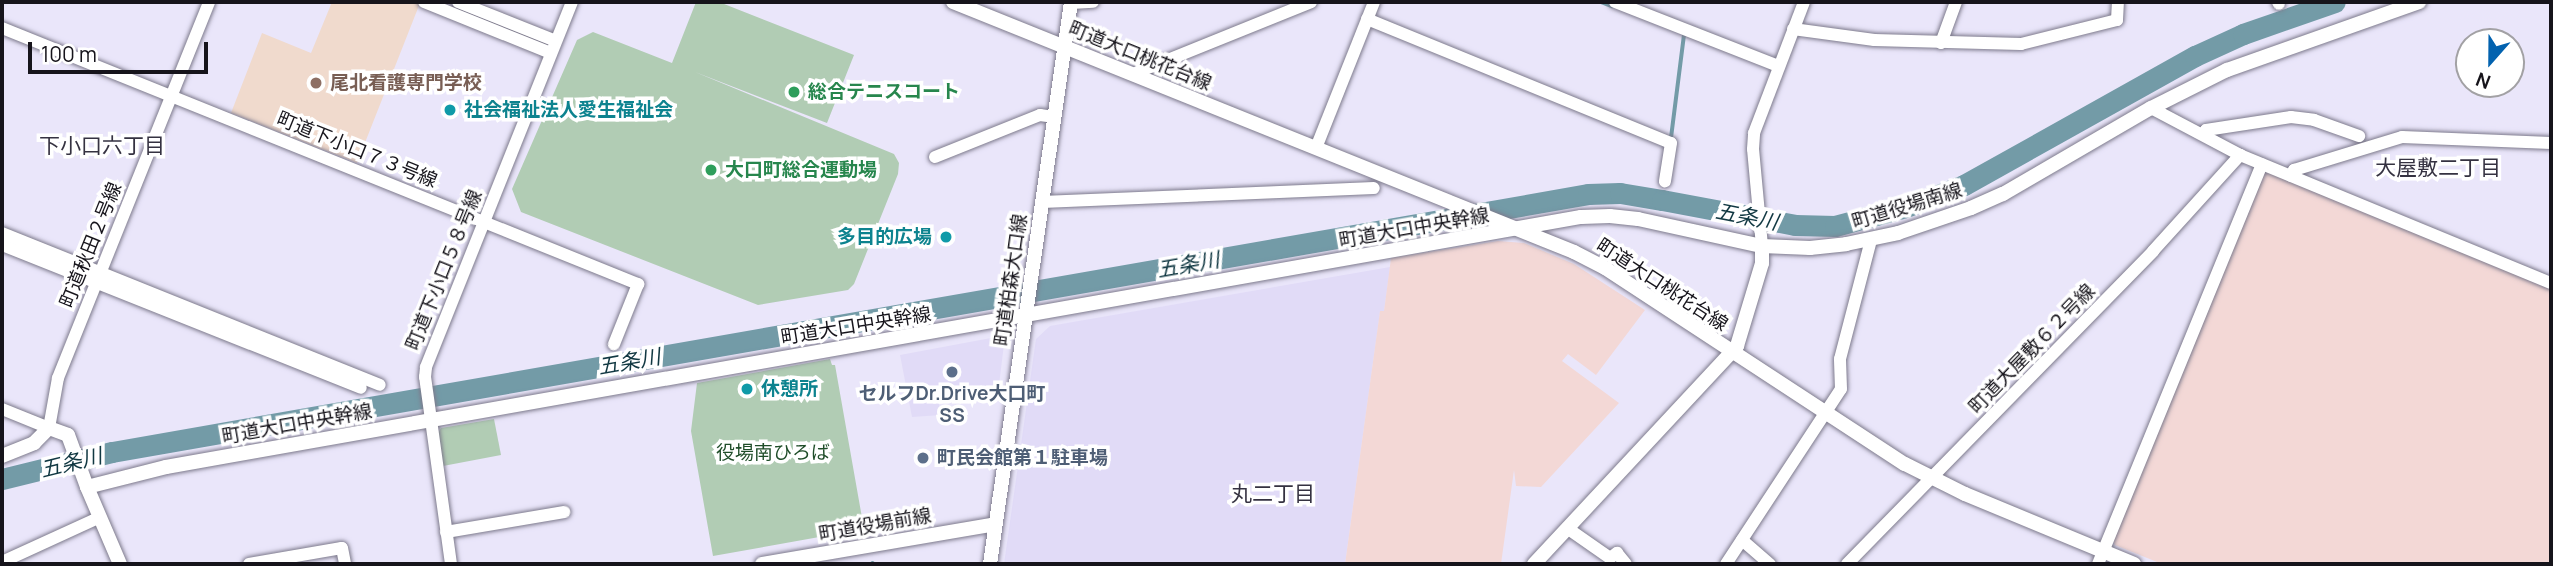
<!DOCTYPE html>
<meta charset="utf-8">
<style>
body{margin:0}
#map{position:relative;width:2553px;height:566px;overflow:hidden;background:#eae6fa;font-family:Manrope,"Noto Sans JP",sans-serif}
div>[style]{position:absolute}
.built>*{inset:0;background:#e1dbf7}
.industrial>*{inset:0;background:#f3d8d6}
.education>*{inset:0;background:#f0dacd}
.green>*{inset:0;background:#b1ccb4}
.stream>*{height:3.5px;margin:-1.75px;padding:0 1.75px;transform-origin:1.75px;border-radius:1.75px;background:#739ba7}
.river>*{height:21px;margin:-10.5px;padding:0 10.5px;transform-origin:10.5px;border-radius:10.5px;background:#739ba7}
.roads{filter:drop-shadow(0 0 2px #7d7a8c) drop-shadow(0 0 2px #7d7a8c)}
.minor>*{height:12px;margin:-6px;padding:0 6px;transform-origin:6px;border-radius:6px;background:#fff}
.tertiary>*{height:14px;margin:-7px;padding:0 7px;transform-origin:7px;border-radius:7px;background:#fff}
.dots>*{width:19px;height:19px;translate:-50% -50%;box-sizing:border-box;border:4px solid #fff;border-radius:50%}
span{translate:-50% -50%;white-space:nowrap;text-align:center;line-height:1.15;-webkit-text-stroke:7px #fff;paint-order:stroke}
.street-label{font-size:19px;color:#16141b}
.education-label{font-size:19px;color:#785e54;font-weight:700}
.left{translate:0 -50%;text-align:left}
.leisure-label{font-size:19px;color:#27864d;font-weight:700}
.culture-label{font-size:19px;color:#0d838f;font-weight:700}
.right{translate:-100% -50%;text-align:right}
.service-label{font-size:19px;color:#4e5e75;font-weight:700}
.park-label{font-size:19px;color:#1f4d29}
.neighbourhood-label{font-size:21px;color:#353241}
.water-label{font-size:21px;color:#113842;font-style:italic}
.frame{position:absolute;inset:0;border:4px solid #16141b;pointer-events:none}
.north{position:absolute;left:2455px;top:28px;width:70px;height:70px;box-sizing:border-box;background:#fff;border:2px solid #a2a1a4;border-radius:50%;rotate:201deg;font-size:19px;font-weight:700;line-height:28px;text-align:center;color:#16141b}
.north::after{content:'';display:block;margin:auto;width:24px;height:32px;background:#0262af;clip-path:polygon(50% 0,100% 100%,50% 72%,0 100%)}
.scale{position:absolute;left:28px;top:42px;width:180px;height:32px;box-sizing:border-box;border:4px solid #16141b;border-top:0;padding-left:9px;font-size:21px;line-height:24px;white-space:nowrap;color:#16141b;-webkit-text-stroke:5px #fff;paint-order:stroke}
</style>
<div id="map">
<div class="built">
<i style="clip-path:polygon(1390px 267px,1384px 312px,1380px 312px,1345px 564px,1004px 564px,1036px 339px,1050px 326px)"></i>
<i style="clip-path:polygon(991px 338px,1004px 344px,999px 385px,936px 389px,941px 415px,912px 417px,900px 355px)"></i>
</div>
<div class="industrial">
<i style="clip-path:polygon(2264px 170px,2551px 288px,2551px 564px,2162px 564px,2115px 545px,2112px 539px)"></i>
<i style="clip-path:polygon(1498px 241px,1524px 243px,1574px 264px,1645px 310px,1596px 375px,1568px 354px,1562px 361px,1619px 403px,1541px 487px,1516px 486px,1514px 470px,1501px 564px,1345px 564px,1380px 311px,1384px 311px,1391px 258px)"></i>
</div>
<div class="education">
<i style="clip-path:polygon(332px 2px,420px 3px,357px 163px,231px 113px,262px 33px,311px 53px)"></i>
</div>
<div class="green">
<i style="clip-path:polygon(696px 2px,719px 2px,854px 55px,827px 123px,695px 72px,894px 154px,899px 163px,898px 174px,854px 284px,848px 290px,758px 305px,521px 212px,512px 189px,577px 40px,593px 32px,672px 63px)"></i>
<i style="clip-path:polygon(830px 359px,832px 365px,835px 365px,864px 529px,713px 556px,691px 431px,697px 383px)"></i>
<i style="clip-path:polygon(494px 419px,501px 455px,443px 466px,438px 433px,441px 428px)"></i>
</div>
<div class="stream">
<i style="left:1601px;top:2px;width:12px;rotate:20deg"></i>
<i style="left:1671px;top:138px;width:104px;rotate:-82.8deg"></i>
<i style="left:873px;top:563px;width:1px;rotate:90deg"></i>
</div>
<div class="river">
<i style="left:2px;top:479px;width:113px;rotate:-13.8deg"></i>
<i style="left:112px;top:452px;width:1498px;rotate:-9.91deg"></i>
<i style="left:1588px;top:194px;width:32px;rotate:-2deg"></i>
<i style="left:1620px;top:193px;width:43px;rotate:9.5deg"></i>
<i style="left:1662px;top:200px;width:135px;rotate:10.6deg"></i>
<i style="left:1795px;top:225px;width:40px;rotate:1.4deg"></i>
<i style="left:1835px;top:226px;width:73px;rotate:-15deg"></i>
<i style="left:1906px;top:207px;width:62px;rotate:-20.8deg"></i>
<i style="left:1964px;top:185px;width:265px;rotate:-29.2deg"></i>
<i style="left:2195px;top:56px;width:53px;rotate:-24.6deg"></i>
<i style="left:2243px;top:34px;width:97px;rotate:-19.2deg"></i>
</div>
<div class="roads">
<div class="minor">
<i style="left:424px;top:2px;width:137px;rotate:21.9deg"></i>
<i style="left:458px;top:2px;width:105px;rotate:21.7deg"></i>
<i style="left:1615px;top:2px;width:175px;rotate:21.4deg"></i>
<i style="left:2278px;top:2px;width:2px;rotate:63deg"></i>
<i style="left:1071px;top:3px;width:22px;rotate:-3deg"></i>
<i style="left:1367px;top:19px;width:328px;rotate:22.2deg"></i>
<i style="left:1671px;top:143px;width:39px;rotate:99deg"></i>
<i style="left:2px;top:28px;width:686px;rotate:21.93deg"></i>
<i style="left:638px;top:284px;width:65px;rotate:111.8deg"></i>
<i style="left:1793px;top:29px;width:82px;rotate:7.7deg"></i>
<i style="left:1874px;top:40px;width:147px;rotate:1.6deg"></i>
<i style="left:2021px;top:44px;width:99px;rotate:-14deg"></i>
<i style="left:2117px;top:20px;width:18px;rotate:-87deg"></i>
<i style="left:1941px;top:43px;width:44px;rotate:-69.9deg"></i>
<i style="left:1133px;top:74px;width:192px;rotate:-22deg"></i>
<i style="left:2151px;top:108px;width:101px;rotate:27.8deg"></i>
<i style="left:2240px;top:155px;width:336px;rotate:22.4deg"></i>
<i style="left:2203px;top:134px;width:5px;rotate:-53deg"></i>
<i style="left:2206px;top:130px;width:86px;rotate:-8.7deg"></i>
<i style="left:2291px;top:117px;width:23px;rotate:7deg"></i>
<i style="left:2314px;top:120px;width:48px;rotate:19.6deg"></i>
<i style="left:1316px;top:148px;width:157px;rotate:-68.3deg"></i>
<i style="left:935px;top:157px;width:113px;rotate:-21.8deg"></i>
<i style="left:1040px;top:115px;width:15px;rotate:8deg"></i>
<i style="left:2291px;top:176px;width:7px;rotate:-63deg"></i>
<i style="left:2294px;top:170px;width:113px;rotate:-17deg"></i>
<i style="left:2402px;top:137px;width:149px;rotate:2.3deg"></i>
<i style="left:1042px;top:202px;width:332px;rotate:-2.4deg"></i>
<i style="left:2px;top:233px;width:407px;rotate:21.9deg"></i>
<i style="left:2px;top:245px;width:386px;rotate:21.7deg"></i>
<i style="left:1762px;top:246px;width:97px;rotate:-95.3deg"></i>
<i style="left:1753px;top:149px;width:16px;rotate:-86deg"></i>
<i style="left:1754px;top:133px;width:140px;rotate:-69.1deg"></i>
<i style="left:2px;top:409px;width:51px;rotate:22deg"></i>
<i style="left:49px;top:428px;width:51px;rotate:-79.8deg"></i>
<i style="left:58px;top:378px;width:405px;rotate:-68.1deg"></i>
<i style="left:1567px;top:528px;width:52px;rotate:34.9deg"></i>
<i style="left:1610px;top:558px;width:9px;rotate:-36deg"></i>
<i style="left:1617px;top:553px;width:14px;rotate:51deg"></i>
<i style="left:446px;top:532px;width:120px;rotate:-9.6deg"></i>
<i style="left:1742px;top:540px;width:37px;rotate:41deg"></i>
<i style="left:2px;top:562px;width:106px;rotate:-24.6deg"></i>
<i style="left:249px;top:564px;width:94px;rotate:-9.8deg"></i>
<i style="left:342px;top:548px;width:16px;rotate:79deg"></i>
<i style="left:451px;top:564px;width:189px;rotate:-97.9deg"></i>
<i style="left:425px;top:377px;width:10px;rotate:-84deg"></i>
<i style="left:426px;top:367px;width:393px;rotate:-68.2deg"></i>
<i style="left:1726px;top:564px;width:209px;rotate:-56.7deg"></i>
<i style="left:1841px;top:389px;width:30px;rotate:-92deg"></i>
<i style="left:1840px;top:359px;width:123px;rotate:-75.4deg"></i>
<i style="left:1847px;top:564px;width:438px;rotate:-45.6deg"></i>
<i style="left:2153px;top:251px;width:130px;rotate:-47.8deg"></i>
<i style="left:2098px;top:564px;width:432px;rotate:-67.7deg"></i>
</div>
<div class="tertiary">
<i style="left:953px;top:2px;width:669px;rotate:21.93deg"></i>
<i style="left:1574px;top:252px;width:35px;rotate:27deg"></i>
<i style="left:1605px;top:268px;width:358px;rotate:33.2deg"></i>
<i style="left:1905px;top:464px;width:67px;rotate:26.6deg"></i>
<i style="left:1965px;top:494px;width:183px;rotate:22.5deg"></i>
<i style="left:2px;top:456px;width:35px;rotate:-22deg"></i>
<i style="left:34px;top:443px;width:21px;rotate:-45deg"></i>
<i style="left:49px;top:428px;width:20px;rotate:20deg"></i>
<i style="left:68px;top:435px;width:55px;rotate:69.9deg"></i>
<i style="left:87px;top:487px;width:81px;rotate:-14.2deg"></i>
<i style="left:166px;top:467px;width:1437px;rotate:-10.02deg"></i>
<i style="left:1581px;top:217px;width:29px;rotate:-2deg"></i>
<i style="left:1610px;top:216px;width:28px;rotate:6deg"></i>
<i style="left:1638px;top:219px;width:127px;rotate:12.3deg"></i>
<i style="left:87px;top:487px;width:84px;rotate:66.8deg"></i>
<i style="left:762px;top:564px;width:236px;rotate:-9.7deg"></i>
<i style="left:990px;top:564px;width:568px;rotate:-81.8deg"></i>
<i style="left:1534px;top:564px;width:298px;rotate:-47deg"></i>
<i style="left:1737px;top:346px;width:87px;rotate:-73.2deg"></i>
<i style="left:1762px;top:263px;width:17px;rotate:-90deg"></i>
<i style="left:1762px;top:246px;width:48px;rotate:2.4deg"></i>
<i style="left:1810px;top:248px;width:36px;rotate:-6deg"></i>
<i style="left:1846px;top:244px;width:53px;rotate:-11.9deg"></i>
<i style="left:1898px;top:233px;width:77px;rotate:-18.9deg"></i>
<i style="left:1971px;top:208px;width:35px;rotate:-24deg"></i>
<i style="left:2003px;top:194px;width:171px;rotate:-30.2deg"></i>
<i style="left:2151px;top:108px;width:85px;rotate:-26.6deg"></i>
<i style="left:2227px;top:70px;width:204px;rotate:-19.5deg"></i>
</div>
</div>
<div class="dots">
<i style="left:316px;top:83px;background:#8d6e63"></i>
<i style="left:794px;top:92px;background:#2e9e5b"></i>
<i style="left:450px;top:110px;background:#0f9aa8"></i>
<i style="left:711px;top:170px;background:#2e9e5b"></i>
<i style="left:946px;top:237px;background:#0f9aa8"></i>
<i style="left:952px;top:372px;background:#5c6f8a"></i>
<i style="left:747px;top:389px;background:#0f9aa8"></i>
<i style="left:923px;top:458px;background:#5c6f8a"></i>
</div>
<div class="street-label">
<span style="left:1140px;top:56px;rotate:22deg">町道大口桃花台線</span>
<span style="left:357px;top:150px;rotate:22deg">町道下小口７３号線</span>
<span style="left:1907px;top:206px;rotate:-17deg">町道役場南線</span>
<span style="left:1414px;top:228px;rotate:-10deg">町道大口中央幹線</span>
<span style="left:91px;top:245px;rotate:-68deg">町道秋田２号線</span>
<span style="left:444px;top:270px;rotate:-68deg">町道下小口５８号線</span>
<span style="left:1011px;top:280px;rotate:-82deg">町道柏森大口線</span>
<span style="left:1662px;top:285px;rotate:33deg">町道大口桃花台線</span>
<span style="left:856px;top:326px;rotate:-9deg">町道大口中央幹線</span>
<span style="left:2032px;top:349px;rotate:-46deg">町道大屋敷６２号線</span>
<span style="left:297px;top:424px;rotate:-10deg">町道大口中央幹線</span>
<span style="left:875px;top:525px;rotate:-10deg">町道役場前線</span>
</div>
<div class="education-label">
<span class="left" style="left:330px;top:83px">尾北看護専門学校</span>
</div>
<div class="leisure-label">
<span class="left" style="left:808px;top:92px">総合テニスコート</span>
<span class="left" style="left:725px;top:170px">大口町総合運動場</span>
</div>
<div class="culture-label">
<span class="left" style="left:464px;top:110px">社会福祉法人愛生福祉会</span>
<span class="right" style="left:932px;top:237px">多目的広場</span>
<span class="left" style="left:761px;top:389px">休憩所</span>
</div>
<div class="service-label">
<span style="left:952px;top:405px">セルフDr.Drive大口町<br>SS</span>
<span class="left" style="left:937px;top:458px">町民会館第１駐車場</span>
</div>
<div class="park-label">
<span style="left:773px;top:453px">役場南ひろば</span>
</div>
<div class="neighbourhood-label">
<span style="left:102px;top:145px">下小口六丁目</span>
<span style="left:2438px;top:167px">大屋敷二丁目</span>
<span style="left:1273px;top:493px">丸二丁目</span>
</div>
<div class="water-label">
<span style="left:1747px;top:216px;rotate:11deg">五条川</span>
<span style="left:1188px;top:264px;rotate:-10deg">五条川</span>
<span style="left:629px;top:361px;rotate:-10deg">五条川</span>
<span style="left:71px;top:462px;rotate:-14deg">五条川</span>
</div>
<div class="frame"></div>
<div class="north">N</div>
<div class="scale">100 m</div>
</div>
